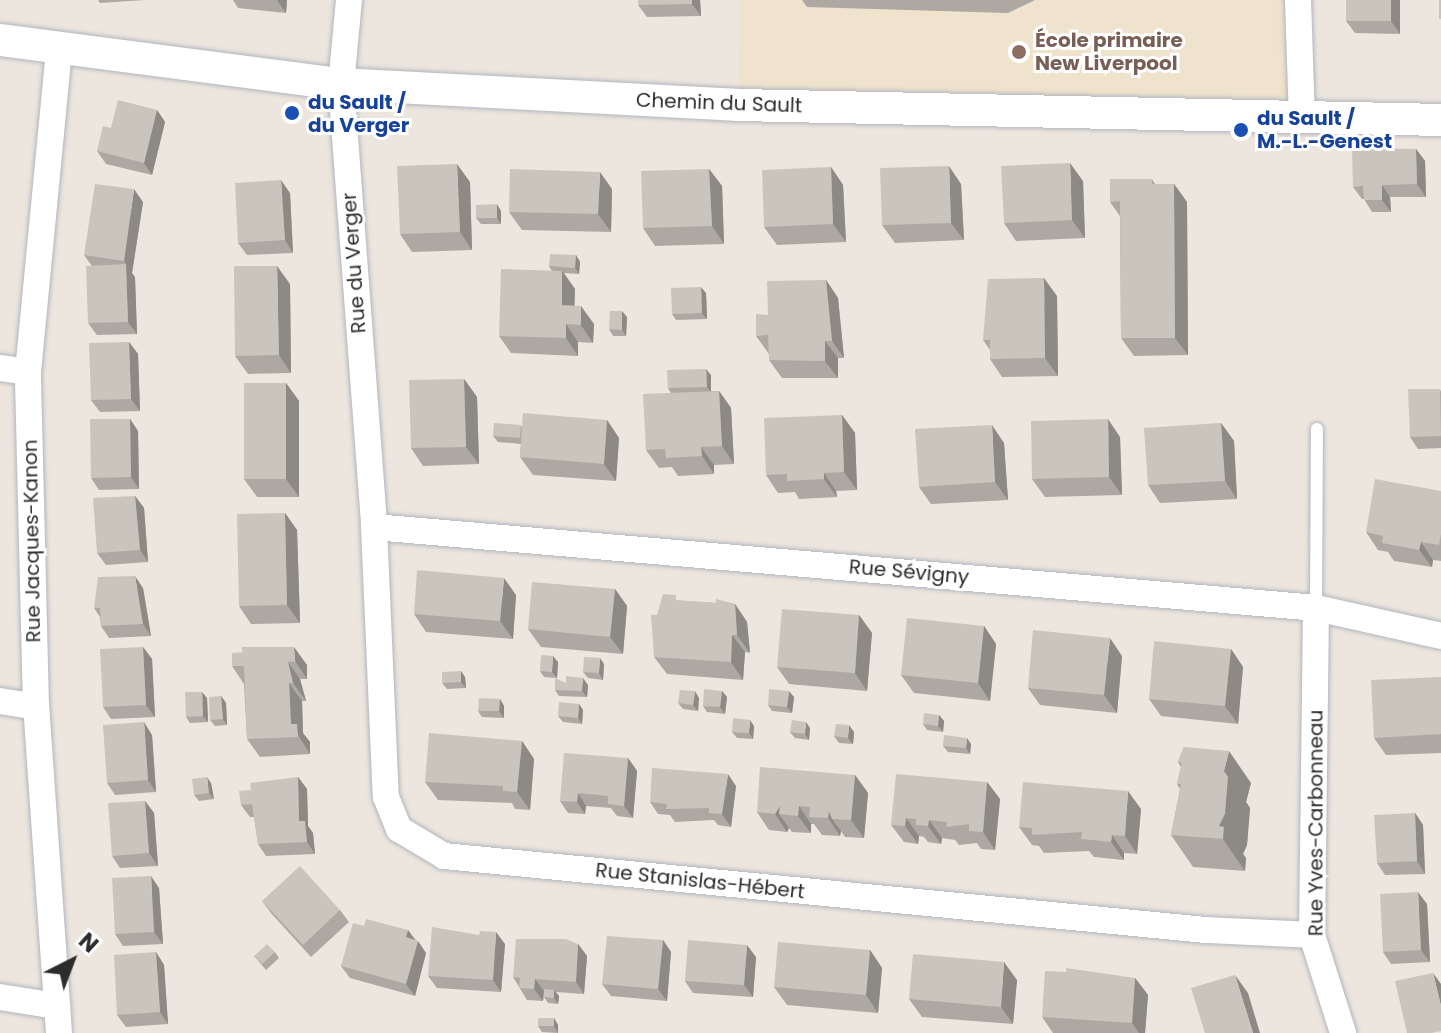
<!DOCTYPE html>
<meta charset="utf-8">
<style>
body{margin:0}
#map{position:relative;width:1441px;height:1033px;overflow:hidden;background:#ede6de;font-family:Poppins,sans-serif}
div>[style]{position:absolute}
.education>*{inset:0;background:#efe3ce}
.roads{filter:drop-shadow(0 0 2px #b2b5bf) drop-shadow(0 0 2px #b2b5bf)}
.service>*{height:12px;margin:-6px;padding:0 6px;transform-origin:6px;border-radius:6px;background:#fff}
.minor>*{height:26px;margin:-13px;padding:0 13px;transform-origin:13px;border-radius:13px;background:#fff}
.tertiary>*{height:32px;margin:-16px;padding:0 16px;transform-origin:16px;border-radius:16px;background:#fff}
.wall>*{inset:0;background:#ada9a2}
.shaded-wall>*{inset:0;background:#8d8984}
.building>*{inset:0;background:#c9c4bc}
.dots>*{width:22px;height:22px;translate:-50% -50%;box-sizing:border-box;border:4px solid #fff;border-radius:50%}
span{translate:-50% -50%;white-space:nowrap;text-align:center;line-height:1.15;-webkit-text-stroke:6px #fff;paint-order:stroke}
.education-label{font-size:20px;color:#785e54;font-weight:700}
.left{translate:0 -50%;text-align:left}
.transit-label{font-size:20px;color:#164399;font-weight:700}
.street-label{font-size:20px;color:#2c2c2c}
.north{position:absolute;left:32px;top:921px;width:80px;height:80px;-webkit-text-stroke:6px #fff;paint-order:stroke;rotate:42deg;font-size:22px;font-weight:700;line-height:32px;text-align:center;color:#2c2c2c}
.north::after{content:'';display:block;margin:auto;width:28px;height:36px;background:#2c2c2c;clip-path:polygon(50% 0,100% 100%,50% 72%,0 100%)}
</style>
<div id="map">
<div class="education">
<i style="clip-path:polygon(740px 0,1298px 0,1302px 120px,738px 105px)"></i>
</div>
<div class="roads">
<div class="service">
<i style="left:1316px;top:608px;width:179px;rotate:-89.7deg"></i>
</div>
<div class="minor">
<i style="left:349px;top:0;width:84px;rotate:95.4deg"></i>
<i style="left:341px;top:84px;width:444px;rotate:85.7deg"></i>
<i style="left:374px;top:527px;width:270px;rotate:87.5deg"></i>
<i style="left:386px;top:797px;width:35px;rotate:68deg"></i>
<i style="left:399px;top:829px;width:52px;rotate:31deg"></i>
<i style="left:444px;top:856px;width:766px;rotate:5.55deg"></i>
<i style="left:1206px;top:930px;width:106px;rotate:2.7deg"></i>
<i style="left:1298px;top:0;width:120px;rotate:88.1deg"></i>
<i style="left:0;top:368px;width:28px;rotate:8deg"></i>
<i style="left:374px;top:527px;width:945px;rotate:4.91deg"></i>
<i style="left:1316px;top:608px;width:128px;rotate:12.6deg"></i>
<i style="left:1316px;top:608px;width:327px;rotate:90.7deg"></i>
<i style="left:1312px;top:935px;width:103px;rotate:72.4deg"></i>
<i style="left:0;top:701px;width:36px;rotate:9deg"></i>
<i style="left:0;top:997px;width:58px;rotate:9deg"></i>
<i style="left:59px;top:1033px;width:327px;rotate:-94deg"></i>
<i style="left:36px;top:707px;width:335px;rotate:-91.4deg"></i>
<i style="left:28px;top:372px;width:322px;rotate:-84.5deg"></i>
</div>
<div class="tertiary">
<i style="left:0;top:40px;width:344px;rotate:7.4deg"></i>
<i style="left:341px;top:84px;width:398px;rotate:3deg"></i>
<i style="left:738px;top:105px;width:703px;rotate:1.22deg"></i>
</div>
</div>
<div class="wall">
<i style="clip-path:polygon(98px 0,145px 0,100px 3px)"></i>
<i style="clip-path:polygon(233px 0,287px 0,286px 13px,238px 8px)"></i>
<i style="clip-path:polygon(638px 0,700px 0,701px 16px,647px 17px,638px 5px)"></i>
<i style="clip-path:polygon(802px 0,1035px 0,1008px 13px,807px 7px)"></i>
<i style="clip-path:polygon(1346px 0,1400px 0,1400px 34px,1355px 33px,1346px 21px)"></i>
<i style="clip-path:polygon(157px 110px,165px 122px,152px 175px,106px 164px,97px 151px,111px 128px)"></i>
<i style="clip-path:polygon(1416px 149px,1425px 161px,1426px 197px,1390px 197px,1391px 212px,1372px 212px,1364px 199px,1362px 199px,1353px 187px)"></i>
<i style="clip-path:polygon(831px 167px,843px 185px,846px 242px,777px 245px,764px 227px)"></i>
<i style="clip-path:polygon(709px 169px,722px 186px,724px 244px,655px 246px,643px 228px)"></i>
<i style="clip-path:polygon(1152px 179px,1155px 184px,1174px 184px,1187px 202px,1188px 355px,1134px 356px,1121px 338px,1120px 216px,1110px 202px)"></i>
<i style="clip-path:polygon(1083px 181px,1085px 238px,1016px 241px,1004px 223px)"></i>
<i style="clip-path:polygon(470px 182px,472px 250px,412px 252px,400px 234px)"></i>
<i style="clip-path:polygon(961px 184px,964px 240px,895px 243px,882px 225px)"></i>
<i style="clip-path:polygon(612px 189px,611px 232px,522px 230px,509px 212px)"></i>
<i style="clip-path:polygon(290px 193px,293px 253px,247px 255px,238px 243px)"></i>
<i style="clip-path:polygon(143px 202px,132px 273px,135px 277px,137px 334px,97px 335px,88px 323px,92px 266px,84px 255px)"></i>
<i style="clip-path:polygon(501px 211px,501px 224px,481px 224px,476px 218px)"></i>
<i style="clip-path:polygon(576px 255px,580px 262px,579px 274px,564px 273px,575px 289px,574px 306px,594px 324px,593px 343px,578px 342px,578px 356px,511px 353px,499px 336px,552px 271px,549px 266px)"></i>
<i style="clip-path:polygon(826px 280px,838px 298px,844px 358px,838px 358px,838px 378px,782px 378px,769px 360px,769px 354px,756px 336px,768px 315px)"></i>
<i style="clip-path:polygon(290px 284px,291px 373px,248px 374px,235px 356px)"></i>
<i style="clip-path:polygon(706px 293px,707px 319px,676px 320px,672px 314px)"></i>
<i style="clip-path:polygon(1057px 296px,1058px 376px,1002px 377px,990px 359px,990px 350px,983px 340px)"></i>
<i style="clip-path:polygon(627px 317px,626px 336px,613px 336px,609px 329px)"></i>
<i style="clip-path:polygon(129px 342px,138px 354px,140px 411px,100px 412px,91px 400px)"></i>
<i style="clip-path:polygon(711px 375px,711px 391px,719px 391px,731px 408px,734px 464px,714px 465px,714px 474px,678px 476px,672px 467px,659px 468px,646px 450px,671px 393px,668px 388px)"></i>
<i style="clip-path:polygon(464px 379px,477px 397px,479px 464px,423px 466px,411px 448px)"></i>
<i style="clip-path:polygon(286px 383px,299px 401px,299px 497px,257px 497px,244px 479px)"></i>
<i style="clip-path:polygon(1441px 390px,1441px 448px,1418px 449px,1410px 437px)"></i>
<i style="clip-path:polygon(842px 415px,855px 433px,857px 490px,836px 491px,837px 497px,799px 499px,795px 492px,778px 493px,766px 475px)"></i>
<i style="clip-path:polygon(130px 419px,138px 431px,139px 489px,99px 490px,91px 478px)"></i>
<i style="clip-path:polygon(607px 420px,619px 438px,616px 481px,533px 475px,520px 457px,521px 444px,498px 442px,493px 436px,521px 425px,522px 428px)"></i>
<i style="clip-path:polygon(1221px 423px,1234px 441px,1237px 499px,1160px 503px,1148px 485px)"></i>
<i style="clip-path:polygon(1120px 437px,1122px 495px,1045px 497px,1032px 479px)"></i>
<i style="clip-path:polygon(1004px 443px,1008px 500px,931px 504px,919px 487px)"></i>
<i style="clip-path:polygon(1441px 491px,1441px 561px,1433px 560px,1432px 567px,1394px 561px,1388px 552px,1378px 550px,1366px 532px)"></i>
<i style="clip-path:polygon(135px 496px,144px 508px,148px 562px,106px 565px,97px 553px)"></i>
<i style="clip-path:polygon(285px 513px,297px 530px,300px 623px,251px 624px,239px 606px)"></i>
<i style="clip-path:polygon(143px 588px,151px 636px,109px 638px,101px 626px,100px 617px,94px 608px)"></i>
<i style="clip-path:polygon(615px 589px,627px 606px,623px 654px,541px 647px,528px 629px)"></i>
<i style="clip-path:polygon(516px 595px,513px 639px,426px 632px,414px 614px)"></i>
<i style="clip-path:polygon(680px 601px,735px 604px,747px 622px,750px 653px,745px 652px,743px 680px,667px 674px,654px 657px,657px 615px)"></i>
<i style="clip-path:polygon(859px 615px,872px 633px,867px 691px,789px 684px,777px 667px)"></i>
<i style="clip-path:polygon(984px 626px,996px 644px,990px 701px,914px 693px,901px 675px)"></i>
<i style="clip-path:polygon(143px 647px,152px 659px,155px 717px,111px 719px,103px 707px)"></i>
<i style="clip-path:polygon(242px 647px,307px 665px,307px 679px,300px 679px,306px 701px,302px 701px,303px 733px,310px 742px,310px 754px,260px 757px,247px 739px,244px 684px,232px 666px,243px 652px)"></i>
<i style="clip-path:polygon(1231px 649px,1243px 667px,1238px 724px,1161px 716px,1149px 699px)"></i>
<i style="clip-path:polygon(1122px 656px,1117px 713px,1040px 705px,1028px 688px)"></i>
<i style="clip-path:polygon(558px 662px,557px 678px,544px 677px,540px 671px)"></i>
<i style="clip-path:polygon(604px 664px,603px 680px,588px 678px,583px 672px)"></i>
<i style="clip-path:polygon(465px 677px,466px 688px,447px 689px,442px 683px)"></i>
<i style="clip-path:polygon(1441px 677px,1441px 753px,1386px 755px,1374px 738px)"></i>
<i style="clip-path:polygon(566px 683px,588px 685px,587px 697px,559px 696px,555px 690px)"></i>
<i style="clip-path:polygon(722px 691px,727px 697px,725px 714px,707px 712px,703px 706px)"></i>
<i style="clip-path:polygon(221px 696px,226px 703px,227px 725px,215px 726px,210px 720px)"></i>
<i style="clip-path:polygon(794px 697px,792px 713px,772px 711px,768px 705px)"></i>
<i style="clip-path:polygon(207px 698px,208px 722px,190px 723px,186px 717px)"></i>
<i style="clip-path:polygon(699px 698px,698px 711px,683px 709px,678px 703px)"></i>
<i style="clip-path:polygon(500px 699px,504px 706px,504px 718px,482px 717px,478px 711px)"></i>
<i style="clip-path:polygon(579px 704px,583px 710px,582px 724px,563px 722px,558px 716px)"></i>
<i style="clip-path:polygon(939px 715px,944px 721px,943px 732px,927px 730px,923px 724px)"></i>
<i style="clip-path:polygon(754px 726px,753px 739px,737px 738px,732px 732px)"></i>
<i style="clip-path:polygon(810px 728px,809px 740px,795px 738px,790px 732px)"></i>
<i style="clip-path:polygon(854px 732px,853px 744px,839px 743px,834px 736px)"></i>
<i style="clip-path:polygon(152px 735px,156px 792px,115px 795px,107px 783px)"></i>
<i style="clip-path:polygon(522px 741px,534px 759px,530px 810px,515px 809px,512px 803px,438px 800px,425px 782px)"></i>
<i style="clip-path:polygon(971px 744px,970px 754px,948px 752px,943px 746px)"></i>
<i style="clip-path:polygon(1184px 747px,1251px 783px,1246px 802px,1250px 808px,1247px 845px,1243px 854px,1246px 858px,1245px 871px,1193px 867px,1171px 835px,1180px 789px,1177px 784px,1181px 767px,1178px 762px)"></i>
<i style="clip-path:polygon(628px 758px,637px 771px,633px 818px,617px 816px,611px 808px,586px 806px,585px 814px,568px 813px,560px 801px)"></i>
<i style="clip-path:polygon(855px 775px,868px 793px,864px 838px,845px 837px,841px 831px,840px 836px,822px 835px,814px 824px,811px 824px,811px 833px,792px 832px,789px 828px,787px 832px,769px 830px,757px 812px)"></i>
<i style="clip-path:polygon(298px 777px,307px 789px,308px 826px,313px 833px,315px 854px,266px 856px,258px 844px,254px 817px,250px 817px,241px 805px,251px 790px)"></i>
<i style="clip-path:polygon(987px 782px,1000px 799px,995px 850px,981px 849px,977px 843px,959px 845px,955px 840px,942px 838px,941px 844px,928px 842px,924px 837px,919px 836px,918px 844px,904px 842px,891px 825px)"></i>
<i style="clip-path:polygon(211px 783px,214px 799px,199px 801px,194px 795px)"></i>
<i style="clip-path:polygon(736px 786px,731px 827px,718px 825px,714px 820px,675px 822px,670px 815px,658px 814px,650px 802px)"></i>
<i style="clip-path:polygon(145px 801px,154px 813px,158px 866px,120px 868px,112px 856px)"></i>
<i style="clip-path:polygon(1141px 809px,1137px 854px,1124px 853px,1124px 860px,1094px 857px,1089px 851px,1044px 853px,1039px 846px,1032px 845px,1019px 827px)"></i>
<i style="clip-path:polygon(1415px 813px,1423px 825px,1425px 874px,1385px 875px,1377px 863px)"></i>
<i style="clip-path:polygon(159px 888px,163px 944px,123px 946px,115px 934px)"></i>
<i style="clip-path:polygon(262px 901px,340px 910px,349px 922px,311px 957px,271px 913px)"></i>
<i style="clip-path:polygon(1427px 904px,1430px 962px,1391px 964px,1383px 952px)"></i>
<i style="clip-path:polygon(364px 926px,408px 930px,426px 953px,415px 996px,350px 978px,341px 966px)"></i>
<i style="clip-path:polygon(663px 940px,671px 952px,667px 1001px,611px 996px,602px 984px)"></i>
<i style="clip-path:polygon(505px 944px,501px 992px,437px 988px,428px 976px)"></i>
<i style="clip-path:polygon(578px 944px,587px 956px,584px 994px,556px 992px,559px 996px,558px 1004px,548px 1003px,544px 997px,544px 991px,543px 1001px,527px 1000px,513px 977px)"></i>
<i style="clip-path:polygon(870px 950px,882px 968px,878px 1013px,787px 1005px,774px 987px)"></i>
<i style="clip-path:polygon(156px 952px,164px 965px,168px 1024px,126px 1027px,117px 1015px)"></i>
<i style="clip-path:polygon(275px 952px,279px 958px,266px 970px,254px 956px)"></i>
<i style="clip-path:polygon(756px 957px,753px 997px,693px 993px,685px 981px)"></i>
<i style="clip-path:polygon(1135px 978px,1148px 995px,1145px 1033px,1053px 1033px,1042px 1017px)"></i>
<i style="clip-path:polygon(1017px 980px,1013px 1024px,922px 1017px,909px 999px)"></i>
<i style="clip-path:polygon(554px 1018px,558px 1025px,558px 1033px,542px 1032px,538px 1026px)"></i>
</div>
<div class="shaded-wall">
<i style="clip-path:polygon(277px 0,287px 0,286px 13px)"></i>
<i style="clip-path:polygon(692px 0,700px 0,701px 16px,692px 4px)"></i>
<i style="clip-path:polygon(1391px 0,1400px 0,1400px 34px,1391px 21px)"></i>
<i style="clip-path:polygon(157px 110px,165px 122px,152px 175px,144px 163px)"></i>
<i style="clip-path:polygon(1416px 149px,1425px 161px,1426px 197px,1417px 184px)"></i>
<i style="clip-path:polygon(1070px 163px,1083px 181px,1085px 238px,1072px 220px)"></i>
<i style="clip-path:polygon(457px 164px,470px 182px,472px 250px,460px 232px)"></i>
<i style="clip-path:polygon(949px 166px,961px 184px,964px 240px,951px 223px)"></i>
<i style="clip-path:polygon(831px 167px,843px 185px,846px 242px,833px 224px)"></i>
<i style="clip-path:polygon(709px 169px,722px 186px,724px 244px,712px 226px)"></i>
<i style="clip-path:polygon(600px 172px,612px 189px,611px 232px,598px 214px)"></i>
<i style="clip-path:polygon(281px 180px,290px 193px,293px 253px,285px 240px)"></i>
<i style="clip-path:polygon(1174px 184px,1187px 202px,1188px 355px,1175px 338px)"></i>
<i style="clip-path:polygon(1382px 185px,1390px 197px,1391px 212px,1382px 200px)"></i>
<i style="clip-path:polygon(134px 189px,143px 202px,132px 273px,135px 277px,137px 334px,128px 322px,126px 264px,124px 261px)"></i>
<i style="clip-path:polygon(497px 204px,501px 211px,501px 224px,497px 218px)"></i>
<i style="clip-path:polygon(576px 255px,580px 262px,579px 274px,575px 268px)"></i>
<i style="clip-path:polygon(277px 266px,290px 284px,291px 373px,279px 355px)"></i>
<i style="clip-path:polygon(562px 271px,575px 289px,574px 323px,562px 305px)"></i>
<i style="clip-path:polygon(1044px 278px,1057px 296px,1058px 376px,1045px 358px)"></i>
<i style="clip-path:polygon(826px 280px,838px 298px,844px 358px,832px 341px)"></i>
<i style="clip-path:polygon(701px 287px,706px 293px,707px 319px,702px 313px)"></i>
<i style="clip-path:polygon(581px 306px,594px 324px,593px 343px,581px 325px)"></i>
<i style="clip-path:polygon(622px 311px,627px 317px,626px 336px,622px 330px)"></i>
<i style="clip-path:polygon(566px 324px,578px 342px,578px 356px,566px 338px)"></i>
<i style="clip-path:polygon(825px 341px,838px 358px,838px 378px,825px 361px)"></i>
<i style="clip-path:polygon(129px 342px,138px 354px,140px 411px,131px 399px)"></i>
<i style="clip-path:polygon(706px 369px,711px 375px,711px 393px,707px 387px)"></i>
<i style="clip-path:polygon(464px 379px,477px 397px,479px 464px,466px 447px)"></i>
<i style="clip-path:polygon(286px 383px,299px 401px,299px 497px,286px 479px)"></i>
<i style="clip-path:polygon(719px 391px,731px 408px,734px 464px,722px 446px)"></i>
<i style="clip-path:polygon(842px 415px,855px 433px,857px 490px,844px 472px)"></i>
<i style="clip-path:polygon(130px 419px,138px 431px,139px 489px,131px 477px)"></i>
<i style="clip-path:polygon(1108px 419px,1120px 437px,1122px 495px,1109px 477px)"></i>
<i style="clip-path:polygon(607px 420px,619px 438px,616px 481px,604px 464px)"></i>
<i style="clip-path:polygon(1221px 423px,1234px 441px,1237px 499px,1225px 481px)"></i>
<i style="clip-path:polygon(992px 425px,1004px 443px,1008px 500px,995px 482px)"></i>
<i style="clip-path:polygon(701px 447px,714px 465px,714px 474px,702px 456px)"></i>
<i style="clip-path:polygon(824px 473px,836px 491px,837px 497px,824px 479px)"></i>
<i style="clip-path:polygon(135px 496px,144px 508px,148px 562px,140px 550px)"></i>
<i style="clip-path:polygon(285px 513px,297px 530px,300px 623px,287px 605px)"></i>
<i style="clip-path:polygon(1421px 542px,1433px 560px,1432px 567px,1419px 550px)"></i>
<i style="clip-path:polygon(135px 576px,143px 588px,151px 636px,143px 624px)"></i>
<i style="clip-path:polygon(504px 578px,516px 595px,513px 639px,500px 621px)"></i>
<i style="clip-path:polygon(615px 589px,627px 606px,623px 654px,610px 637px)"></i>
<i style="clip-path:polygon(735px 604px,747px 622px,750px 653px,737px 635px)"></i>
<i style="clip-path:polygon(859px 615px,872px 633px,867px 691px,855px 673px)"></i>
<i style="clip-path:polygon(984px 626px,996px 644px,990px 701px,978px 683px)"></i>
<i style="clip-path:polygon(732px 635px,745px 652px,743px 680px,731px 662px)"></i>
<i style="clip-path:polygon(1110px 638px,1122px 656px,1117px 713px,1104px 695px)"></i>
<i style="clip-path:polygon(143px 647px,152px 659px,155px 717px,146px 705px)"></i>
<i style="clip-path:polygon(294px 647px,307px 665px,307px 679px,295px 661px)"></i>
<i style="clip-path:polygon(1231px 649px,1243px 667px,1238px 724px,1225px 706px)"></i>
<i style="clip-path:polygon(553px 656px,558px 662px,557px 678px,552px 672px)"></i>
<i style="clip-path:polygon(600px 658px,604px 664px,603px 680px,599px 673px)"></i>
<i style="clip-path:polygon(288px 662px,300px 679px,306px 701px,293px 683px)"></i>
<i style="clip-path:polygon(461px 671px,465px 677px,466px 688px,461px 682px)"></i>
<i style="clip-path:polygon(583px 678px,588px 685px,587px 697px,582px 691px)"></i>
<i style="clip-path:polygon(289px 683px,302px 701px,303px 733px,310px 742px,310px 754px,291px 724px)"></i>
<i style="clip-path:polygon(695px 691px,699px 698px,698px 711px,693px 705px)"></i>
<i style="clip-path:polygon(722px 691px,727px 697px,725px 714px,720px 707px)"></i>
<i style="clip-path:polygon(789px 691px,794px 697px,792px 713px,787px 707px)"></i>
<i style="clip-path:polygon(202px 692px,207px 698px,208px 722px,203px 716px)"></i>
<i style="clip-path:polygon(221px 696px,226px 703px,227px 725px,223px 719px)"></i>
<i style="clip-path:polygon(500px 699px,504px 706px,504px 718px,499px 711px)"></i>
<i style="clip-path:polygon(579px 704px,583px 710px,582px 724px,578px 718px)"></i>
<i style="clip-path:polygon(939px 715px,944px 721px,943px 732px,938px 726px)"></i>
<i style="clip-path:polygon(750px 720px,754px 726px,753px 739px,749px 733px)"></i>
<i style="clip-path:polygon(144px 722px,152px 735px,156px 792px,148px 780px)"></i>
<i style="clip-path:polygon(806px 722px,810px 728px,809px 740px,805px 734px)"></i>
<i style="clip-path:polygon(849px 725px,854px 732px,853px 744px,848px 738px)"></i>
<i style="clip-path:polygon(967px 738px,971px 744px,970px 754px,966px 748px)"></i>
<i style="clip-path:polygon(522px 741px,534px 759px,530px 810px,517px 792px)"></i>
<i style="clip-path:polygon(1229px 751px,1251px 783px,1246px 802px,1250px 808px,1247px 845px,1243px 854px,1246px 858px,1245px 871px,1223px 839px,1219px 826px,1224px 771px)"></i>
<i style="clip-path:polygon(628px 758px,637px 771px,633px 818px,624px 806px)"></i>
<i style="clip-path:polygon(728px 774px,736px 786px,731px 827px,722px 814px)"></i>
<i style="clip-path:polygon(855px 775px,868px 793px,864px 838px,851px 820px)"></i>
<i style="clip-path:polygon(207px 777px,211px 783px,214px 799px,209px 793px)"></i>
<i style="clip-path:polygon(298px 777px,307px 789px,308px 826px,313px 833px,315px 854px,307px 842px,299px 821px)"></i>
<i style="clip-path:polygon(987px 782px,1000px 799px,995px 850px,983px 832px)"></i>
<i style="clip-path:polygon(1128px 791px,1141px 809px,1137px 854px,1125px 836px)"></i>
<i style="clip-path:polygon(578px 793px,586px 806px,585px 814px,577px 802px)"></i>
<i style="clip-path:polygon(145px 801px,154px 813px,158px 866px,149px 853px)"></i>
<i style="clip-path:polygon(780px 806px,779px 814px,789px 828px,787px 832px,775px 814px)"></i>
<i style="clip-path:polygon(799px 806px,811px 824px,811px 833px,798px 816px)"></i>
<i style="clip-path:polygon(829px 811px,832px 819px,841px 831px,840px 836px,828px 818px)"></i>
<i style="clip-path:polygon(1415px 813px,1423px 825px,1425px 874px,1417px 861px)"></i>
<i style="clip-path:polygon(906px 818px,919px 836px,918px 844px,905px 826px)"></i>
<i style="clip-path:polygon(929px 820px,942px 838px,941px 844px,928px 826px)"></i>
<i style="clip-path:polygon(1112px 835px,1124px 853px,1124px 860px,1111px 842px)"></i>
<i style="clip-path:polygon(151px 876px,159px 888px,163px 944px,154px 932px)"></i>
<i style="clip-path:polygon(1418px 892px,1427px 904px,1430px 962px,1421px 950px)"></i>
<i style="clip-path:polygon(408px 930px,416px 942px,406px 937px)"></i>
<i style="clip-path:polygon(496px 932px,505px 944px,501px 992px,493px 980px)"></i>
<i style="clip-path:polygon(663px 940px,671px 952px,667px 1001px,658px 989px)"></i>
<i style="clip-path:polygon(418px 941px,426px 953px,415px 996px,406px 984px)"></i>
<i style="clip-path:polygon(578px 944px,587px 956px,584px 994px,576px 982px)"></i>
<i style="clip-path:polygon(747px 945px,756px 957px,753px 997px,744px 985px)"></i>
<i style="clip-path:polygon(870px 950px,882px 968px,878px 1013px,866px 995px)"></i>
<i style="clip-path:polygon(156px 952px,164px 965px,168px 1024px,160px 1012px)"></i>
<i style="clip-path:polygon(1004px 962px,1017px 980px,1013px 1024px,1001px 1007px)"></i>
<i style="clip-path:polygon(1433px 973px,1441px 984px,1441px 1006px)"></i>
<i style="clip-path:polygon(1235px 975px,1248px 993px,1260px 1033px,1253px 1033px)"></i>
<i style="clip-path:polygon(1135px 978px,1148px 995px,1145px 1033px,1139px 1033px,1132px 1023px)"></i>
<i style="clip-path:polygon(535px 979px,544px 991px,543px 1001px,534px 989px)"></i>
<i style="clip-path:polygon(554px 990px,559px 996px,558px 1004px,554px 998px)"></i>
<i style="clip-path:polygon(554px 1018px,558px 1025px,558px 1033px,554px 1026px)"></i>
</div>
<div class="building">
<i style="clip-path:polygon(638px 0,692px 0,692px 4px,638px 5px)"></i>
<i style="clip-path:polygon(1346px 0,1391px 0,1391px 21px,1346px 21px)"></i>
<i style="clip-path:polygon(1439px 0,1441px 0,1441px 19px,1439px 19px)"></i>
<i style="clip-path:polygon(118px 100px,157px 110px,144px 163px,97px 151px,103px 126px,111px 128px)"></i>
<i style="clip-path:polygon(1352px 148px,1416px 149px,1417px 184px,1382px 185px,1382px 200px,1364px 200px,1363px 186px,1353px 187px)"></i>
<i style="clip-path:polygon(1070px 163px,1072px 220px,1004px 223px,1001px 166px)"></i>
<i style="clip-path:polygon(457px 164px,460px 232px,400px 234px,397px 166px)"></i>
<i style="clip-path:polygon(949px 166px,951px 223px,882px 225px,880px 168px)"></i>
<i style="clip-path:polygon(831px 167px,833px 224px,764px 227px,762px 170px)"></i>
<i style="clip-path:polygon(510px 169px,600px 172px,598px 214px,509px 212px)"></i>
<i style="clip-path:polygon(709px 169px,712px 226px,643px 228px,641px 171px)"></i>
<i style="clip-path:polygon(1110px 179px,1152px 179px,1152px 184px,1174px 184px,1175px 338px,1121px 338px,1120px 201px,1110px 202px)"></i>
<i style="clip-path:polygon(281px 180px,285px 240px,238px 243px,235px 183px)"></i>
<i style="clip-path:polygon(95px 184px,134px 189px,124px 261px,84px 255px)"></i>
<i style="clip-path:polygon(497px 204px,497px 218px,476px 218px,476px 205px)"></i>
<i style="clip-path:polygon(550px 254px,576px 255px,575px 268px,549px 266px)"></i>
<i style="clip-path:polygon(126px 264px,128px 322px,88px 323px,86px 266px)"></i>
<i style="clip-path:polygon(234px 266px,277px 266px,279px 355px,235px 356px)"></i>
<i style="clip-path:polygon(501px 269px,562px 271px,562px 305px,581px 306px,581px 325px,566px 324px,566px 338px,499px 336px)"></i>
<i style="clip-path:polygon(1044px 278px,1045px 358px,990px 359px,990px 340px,983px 340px,988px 279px)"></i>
<i style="clip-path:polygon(826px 280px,832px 341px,825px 341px,825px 361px,769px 360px,768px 335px,756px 336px,756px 314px,768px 315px,767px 281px)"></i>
<i style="clip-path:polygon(701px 287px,702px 313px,672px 314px,671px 288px)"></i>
<i style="clip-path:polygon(610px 311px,622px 311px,622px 330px,609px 329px)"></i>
<i style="clip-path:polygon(129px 342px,131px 399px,91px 400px,89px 343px)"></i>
<i style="clip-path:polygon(706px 369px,707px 387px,668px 388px,667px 370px)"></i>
<i style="clip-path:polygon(464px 379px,466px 447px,411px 448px,409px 380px)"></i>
<i style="clip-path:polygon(244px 383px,286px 383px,286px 479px,244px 479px)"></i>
<i style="clip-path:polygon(1408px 389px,1440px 389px,1441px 436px,1410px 437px)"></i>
<i style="clip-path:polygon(719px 391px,722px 446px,701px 447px,702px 456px,666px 458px,665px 449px,646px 450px,643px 394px)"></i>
<i style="clip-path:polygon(523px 413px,607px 420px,604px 464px,520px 457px)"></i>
<i style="clip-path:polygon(842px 415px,844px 472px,824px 473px,824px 479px,787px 481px,787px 474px,766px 475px,764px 418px)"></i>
<i style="clip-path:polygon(90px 419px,130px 419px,131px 477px,91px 478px)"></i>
<i style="clip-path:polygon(1108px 419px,1109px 477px,1032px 479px,1031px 421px)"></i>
<i style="clip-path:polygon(494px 423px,521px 425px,520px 438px,493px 436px)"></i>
<i style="clip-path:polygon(1221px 423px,1225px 481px,1148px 485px,1144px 428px)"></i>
<i style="clip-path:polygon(992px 425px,995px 482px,919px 487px,915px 429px)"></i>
<i style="clip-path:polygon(1375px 479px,1441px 491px,1441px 534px,1439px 545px,1421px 542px,1419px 550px,1382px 543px,1383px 536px,1366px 532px)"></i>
<i style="clip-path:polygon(135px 496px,140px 550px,97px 553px,93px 498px)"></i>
<i style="clip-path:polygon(285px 513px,287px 605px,239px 606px,237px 514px)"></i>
<i style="clip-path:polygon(417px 570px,504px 578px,500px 621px,414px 614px)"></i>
<i style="clip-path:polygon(135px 576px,143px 624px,101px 626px,100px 608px,94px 608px,98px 577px)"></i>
<i style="clip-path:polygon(532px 582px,615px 589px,610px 637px,528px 629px)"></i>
<i style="clip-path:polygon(663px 594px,676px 595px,676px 600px,716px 603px,716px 599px,735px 604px,737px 635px,732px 635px,731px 662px,654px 657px,651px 615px,657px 615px)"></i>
<i style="clip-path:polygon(782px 609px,859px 615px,855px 673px,777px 667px)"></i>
<i style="clip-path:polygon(907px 618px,984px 626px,978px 683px,901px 675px)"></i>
<i style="clip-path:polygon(1033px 630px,1110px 638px,1104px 695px,1028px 688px)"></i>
<i style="clip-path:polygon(1154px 641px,1231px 649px,1225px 706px,1149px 699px)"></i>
<i style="clip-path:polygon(143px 647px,146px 705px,103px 707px,100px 649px)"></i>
<i style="clip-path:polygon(242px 647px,294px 647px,295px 661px,288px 662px,293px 683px,289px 683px,291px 724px,297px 724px,298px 737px,247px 739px,244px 666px,232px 666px,232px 653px,243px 652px)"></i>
<i style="clip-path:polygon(541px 655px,553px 656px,552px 672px,540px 671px)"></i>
<i style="clip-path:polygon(584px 657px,600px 658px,599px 673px,583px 672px)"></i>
<i style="clip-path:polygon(461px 671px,461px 682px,442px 683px,442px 672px)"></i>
<i style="clip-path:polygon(566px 676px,583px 678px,582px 691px,555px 690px,555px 678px,566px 683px)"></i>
<i style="clip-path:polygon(1441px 677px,1441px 734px,1374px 738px,1371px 680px)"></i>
<i style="clip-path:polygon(704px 689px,722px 691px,720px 707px,703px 706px)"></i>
<i style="clip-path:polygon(769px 689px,789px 691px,787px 707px,768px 705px)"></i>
<i style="clip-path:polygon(680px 690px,695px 691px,693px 705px,678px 703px)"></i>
<i style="clip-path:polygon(185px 692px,202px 692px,203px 716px,186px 717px)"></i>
<i style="clip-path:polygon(221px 696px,223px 719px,210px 720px,209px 697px)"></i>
<i style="clip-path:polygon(479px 698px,500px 699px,499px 711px,478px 711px)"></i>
<i style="clip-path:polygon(559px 702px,579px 704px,578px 718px,558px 716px)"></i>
<i style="clip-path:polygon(924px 713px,939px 715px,938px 726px,923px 724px)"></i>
<i style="clip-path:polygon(733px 718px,750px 720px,749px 733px,732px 732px)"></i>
<i style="clip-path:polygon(792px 720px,806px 722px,805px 734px,790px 732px)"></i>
<i style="clip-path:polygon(144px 722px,148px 780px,107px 783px,103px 725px)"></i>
<i style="clip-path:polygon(836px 724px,849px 725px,848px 738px,834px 736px)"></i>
<i style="clip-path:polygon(429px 733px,522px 741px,517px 792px,503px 791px,503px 786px,425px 782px)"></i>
<i style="clip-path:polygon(944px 735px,967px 738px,966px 748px,943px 746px)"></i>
<i style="clip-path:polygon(1184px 747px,1229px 751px,1224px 771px,1228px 777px,1225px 814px,1219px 826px,1224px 827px,1223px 839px,1171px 835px,1181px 784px,1177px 784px,1182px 763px,1178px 762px)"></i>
<i style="clip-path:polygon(564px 753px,628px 758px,624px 806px,608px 804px,608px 796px,578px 793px,577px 802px,560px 801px)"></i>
<i style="clip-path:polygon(760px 767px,855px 775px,851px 820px,832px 819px,829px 811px,828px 818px,809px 817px,810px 807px,799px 806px,798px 816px,779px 814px,780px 806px,775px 814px,757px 812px)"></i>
<i style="clip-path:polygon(652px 768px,728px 774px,722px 814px,709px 813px,709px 808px,666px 809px,667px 804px,650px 802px)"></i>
<i style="clip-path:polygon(896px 774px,987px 782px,983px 832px,969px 831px,969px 824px,946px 827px,947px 822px,929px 820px,928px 826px,916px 825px,916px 819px,906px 818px,905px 826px,891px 825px)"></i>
<i style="clip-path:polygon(207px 777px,209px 793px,194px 795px,192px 779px)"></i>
<i style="clip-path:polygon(298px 777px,299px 821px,305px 821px,307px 842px,258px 844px,252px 804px,241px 805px,239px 791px,251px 790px,250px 783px)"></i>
<i style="clip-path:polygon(1023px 782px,1128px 791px,1125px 836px,1112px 835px,1111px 842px,1081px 839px,1082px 832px,1032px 835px,1032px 828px,1019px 827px)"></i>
<i style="clip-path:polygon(145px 801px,149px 853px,112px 856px,108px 803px)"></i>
<i style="clip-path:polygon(1415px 813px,1417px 861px,1377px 863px,1374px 815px)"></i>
<i style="clip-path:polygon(300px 866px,340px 910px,303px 945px,262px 901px)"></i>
<i style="clip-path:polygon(151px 876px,154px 932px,115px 934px,112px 878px)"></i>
<i style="clip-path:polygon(1418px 892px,1421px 950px,1383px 952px,1380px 894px)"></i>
<i style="clip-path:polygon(366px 919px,408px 930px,406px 937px,418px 941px,406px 984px,341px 966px,353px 923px,364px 926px)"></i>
<i style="clip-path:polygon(432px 927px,479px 935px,480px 931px,496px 932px,493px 980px,428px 976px)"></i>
<i style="clip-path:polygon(607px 936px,663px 940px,658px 989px,602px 984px)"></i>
<i style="clip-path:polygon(516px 939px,566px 939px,578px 944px,576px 982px,535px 979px,534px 989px,519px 988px,520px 978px,513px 977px)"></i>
<i style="clip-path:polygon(688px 940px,747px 945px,744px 985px,685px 981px)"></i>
<i style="clip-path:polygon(778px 942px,870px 950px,866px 995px,774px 987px)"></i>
<i style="clip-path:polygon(267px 944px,275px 952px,262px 964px,254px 956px)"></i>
<i style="clip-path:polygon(156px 952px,160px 1012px,117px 1015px,114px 955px)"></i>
<i style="clip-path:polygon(913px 954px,1004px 962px,1001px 1007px,909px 999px)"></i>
<i style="clip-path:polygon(1066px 968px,1135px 978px,1132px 1023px,1042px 1017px,1045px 971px,1066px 972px)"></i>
<i style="clip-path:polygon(1433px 973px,1441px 1006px,1441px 1031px,1431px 1033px,1407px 1033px,1395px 981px)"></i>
<i style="clip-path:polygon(1235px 975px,1253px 1033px,1205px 1033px,1191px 988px)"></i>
<i style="clip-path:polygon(544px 989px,554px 990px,554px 998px,544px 997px)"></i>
<i style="clip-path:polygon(538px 1018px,554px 1018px,554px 1026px,538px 1026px)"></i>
</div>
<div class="dots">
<i style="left:1019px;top:52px;background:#8d6e63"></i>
<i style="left:292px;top:113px;background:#1a4fb4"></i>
<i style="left:1241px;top:130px;background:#1a4fb4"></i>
</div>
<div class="education-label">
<span class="left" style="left:1035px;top:52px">École primaire<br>New Liverpool</span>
</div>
<div class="transit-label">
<span class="left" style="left:308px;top:114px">du Sault /<br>du Verger</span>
<span class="left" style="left:1257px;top:130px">du Sault /<br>M.-L.-Genest</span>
</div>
<div class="street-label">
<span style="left:719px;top:103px;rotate:2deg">Chemin du Sault</span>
<span style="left:354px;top:263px;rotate:-94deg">Rue du Verger</span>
<span style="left:32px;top:541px;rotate:-91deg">Rue Jacques-Kanon</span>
<span style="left:909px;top:572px;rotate:5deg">Rue Sévigny</span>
<span style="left:1316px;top:823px;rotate:-90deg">Rue Yves-Carbonneau</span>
<span style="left:700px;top:881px;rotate:6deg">Rue Stanislas-Hébert</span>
</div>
<div class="north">N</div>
</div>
